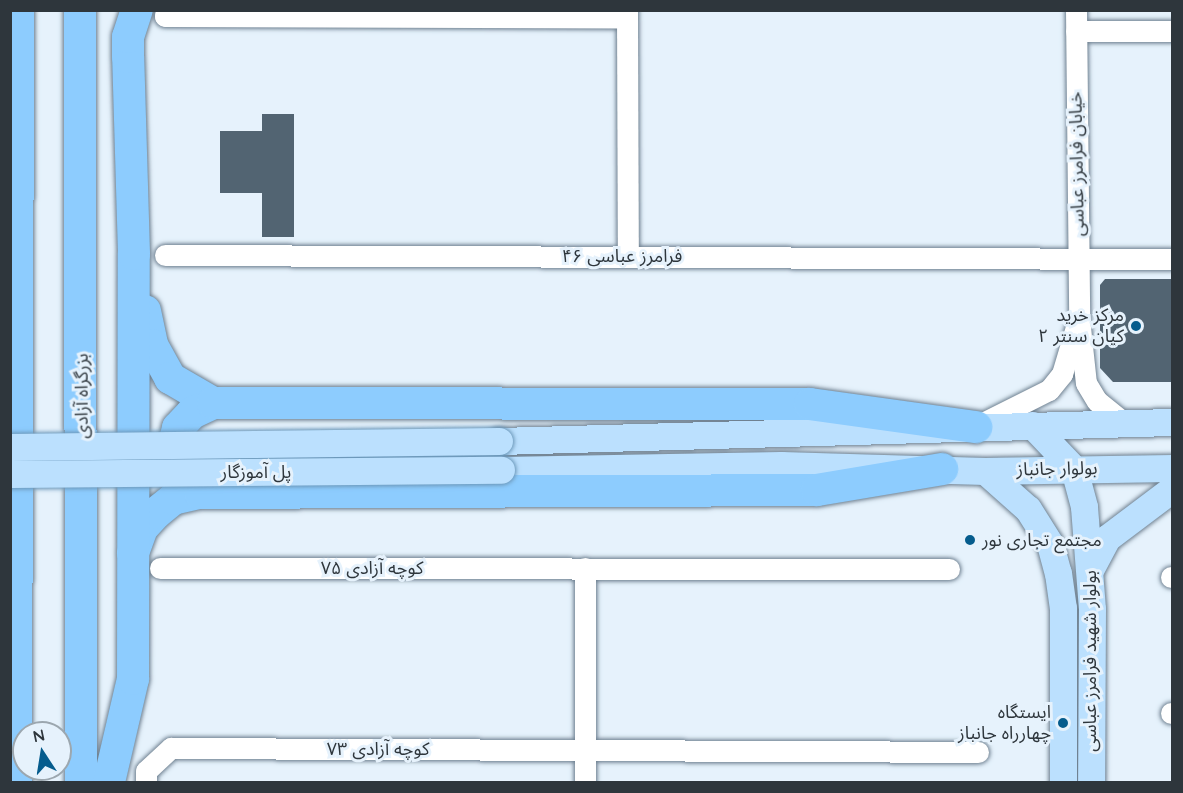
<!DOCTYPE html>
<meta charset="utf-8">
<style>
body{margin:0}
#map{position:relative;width:1183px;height:793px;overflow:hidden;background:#e6f2fc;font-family:Quicksand,"Noto Sans Arabic",sans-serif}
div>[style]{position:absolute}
.building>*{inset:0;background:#526472}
.roads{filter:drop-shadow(0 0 2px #6f8191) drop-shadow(0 0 2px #6f8191)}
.minor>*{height:21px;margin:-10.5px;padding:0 10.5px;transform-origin:10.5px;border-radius:10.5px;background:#fff}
.major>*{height:27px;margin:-13.5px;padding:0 13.5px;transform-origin:13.5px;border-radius:13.5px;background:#bbe0fe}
.highway>*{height:32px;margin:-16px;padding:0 16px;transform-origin:16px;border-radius:16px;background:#8dccfe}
.bridges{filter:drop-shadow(0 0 2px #6c98ba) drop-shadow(0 0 2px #6c98ba)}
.major-bridge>*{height:27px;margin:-13.5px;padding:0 13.5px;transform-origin:13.5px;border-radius:13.5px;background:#bbe0fe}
.dots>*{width:16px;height:16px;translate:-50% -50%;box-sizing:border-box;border:3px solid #e6f2fc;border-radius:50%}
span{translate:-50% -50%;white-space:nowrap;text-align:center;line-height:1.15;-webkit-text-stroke:6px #e6f2fc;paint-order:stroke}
.street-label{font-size:18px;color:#2e363c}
.poi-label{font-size:18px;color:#2e363c}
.right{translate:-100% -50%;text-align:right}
.left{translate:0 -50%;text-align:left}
.frame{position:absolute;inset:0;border:12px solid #2e363c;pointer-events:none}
.north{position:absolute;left:12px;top:721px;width:60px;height:60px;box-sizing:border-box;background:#e6f2fc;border:2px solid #9ca7af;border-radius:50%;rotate:348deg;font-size:16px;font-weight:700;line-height:24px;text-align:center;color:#2e363c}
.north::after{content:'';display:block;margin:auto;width:21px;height:27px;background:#055c8d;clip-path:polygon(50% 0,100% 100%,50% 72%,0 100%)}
</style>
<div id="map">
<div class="building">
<i style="clip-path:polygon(262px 114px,294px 114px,294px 237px,262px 237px,262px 193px,220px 193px,220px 131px,262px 131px)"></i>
<i style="clip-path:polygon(1105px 279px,1173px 279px,1173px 382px,1113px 382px,1100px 368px,1100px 285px)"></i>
</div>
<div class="roads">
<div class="minor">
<i style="left:166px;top:10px;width:6px;rotate:99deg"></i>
<i style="left:165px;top:16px;width:462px;rotate:0.2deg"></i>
<i style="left:627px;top:10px;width:246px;rotate:89.8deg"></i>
<i style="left:1076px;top:10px;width:308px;rotate:89.4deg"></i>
<i style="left:1079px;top:318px;width:65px;rotate:83.9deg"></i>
<i style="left:1086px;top:383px;width:21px;rotate:59deg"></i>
<i style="left:1097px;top:401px;width:35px;rotate:39deg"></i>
<i style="left:1076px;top:31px;width:96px"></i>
<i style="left:165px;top:255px;width:1007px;rotate:0.23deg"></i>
<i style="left:981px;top:424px;width:76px;rotate:-26.6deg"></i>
<i style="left:1049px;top:390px;width:21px;rotate:-51deg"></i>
<i style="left:1062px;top:374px;width:49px;rotate:-73.4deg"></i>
<i style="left:160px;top:568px;width:789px;rotate:0.07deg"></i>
<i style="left:585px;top:568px;width:214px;rotate:90deg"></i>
<i style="left:1171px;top:577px;width:1px"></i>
<i style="left:1171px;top:713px;width:1px"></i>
<i style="left:146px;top:782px;width:11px;rotate:-90deg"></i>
<i style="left:146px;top:771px;width:34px;rotate:-43deg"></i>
<i style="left:171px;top:748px;width:807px;rotate:0.28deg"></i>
</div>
<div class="major">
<i style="left:1032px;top:425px;width:61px;rotate:46.3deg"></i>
<i style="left:1074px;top:469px;width:39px;rotate:75deg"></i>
<i style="left:1084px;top:507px;width:102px;rotate:85.5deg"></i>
<i style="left:1092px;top:609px;width:173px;rotate:90.3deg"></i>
<i style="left:499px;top:441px;width:673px;rotate:-1.62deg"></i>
<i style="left:501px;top:470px;width:280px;rotate:-1deg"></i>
<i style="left:781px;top:465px;width:204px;rotate:1.7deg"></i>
<i style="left:985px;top:471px;width:187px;rotate:-0.9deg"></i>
<i style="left:985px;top:471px;width:57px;rotate:41.5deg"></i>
<i style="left:1028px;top:509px;width:41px;rotate:57.8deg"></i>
<i style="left:1050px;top:544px;width:30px;rotate:75deg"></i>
<i style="left:1058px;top:573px;width:35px;rotate:82deg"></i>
<i style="left:1063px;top:608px;width:174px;rotate:90deg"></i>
<i style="left:1090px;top:570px;width:36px;rotate:-62deg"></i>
<i style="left:1107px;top:538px;width:81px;rotate:-37deg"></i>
</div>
<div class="highway">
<i style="left:80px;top:10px;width:772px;rotate:89.93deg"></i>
<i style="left:145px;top:311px;width:35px;rotate:78deg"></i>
<i style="left:152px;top:345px;width:38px;rotate:61deg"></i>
<i style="left:170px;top:378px;width:50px;rotate:30.2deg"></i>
<i style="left:200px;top:493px;width:14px;rotate:-146deg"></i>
<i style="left:188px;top:485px;width:21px;rotate:-125deg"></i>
<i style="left:176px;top:468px;width:20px;rotate:-99deg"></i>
<i style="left:173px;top:448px;width:21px;rotate:-76deg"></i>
<i style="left:178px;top:428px;width:21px;rotate:-47deg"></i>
<i style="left:192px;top:413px;width:23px;rotate:-25deg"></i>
<i style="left:213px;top:403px;width:597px;rotate:0.1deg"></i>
<i style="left:810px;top:404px;width:168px;rotate:7.9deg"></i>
<i style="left:133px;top:553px;width:27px;rotate:-70deg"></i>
<i style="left:142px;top:528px;width:21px;rotate:-47deg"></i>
<i style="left:156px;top:513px;width:22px;rotate:-39deg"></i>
<i style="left:173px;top:499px;width:28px;rotate:-13deg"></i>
<i style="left:200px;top:493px;width:617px;rotate:-0.28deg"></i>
<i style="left:817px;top:490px;width:127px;rotate:-9.5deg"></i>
<i style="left:16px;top:782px;width:772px;rotate:-89.85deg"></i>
<i style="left:109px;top:782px;width:106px;rotate:-76.9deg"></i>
<i style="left:133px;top:679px;width:425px;rotate:-89.9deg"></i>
<i style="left:134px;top:254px;width:197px;rotate:-91.7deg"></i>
<i style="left:128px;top:57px;width:20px;rotate:-90deg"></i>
<i style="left:128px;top:37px;width:28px;rotate:-72deg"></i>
</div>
</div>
<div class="bridges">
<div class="major-bridge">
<i style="left:10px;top:447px;width:489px;rotate:-0.7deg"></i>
<i style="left:10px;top:474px;width:491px;rotate:-0.5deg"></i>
</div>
</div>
<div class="dots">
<i style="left:1136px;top:326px;background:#055c8d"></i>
<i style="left:970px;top:540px;background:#055c8d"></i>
<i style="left:1063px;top:723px;background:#055c8d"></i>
</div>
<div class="street-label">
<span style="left:1077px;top:164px;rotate:-91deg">خیابان فرامرز عباسی</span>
<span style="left:622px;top:256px">فرامرز عباسی ۴۶</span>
<span style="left:82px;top:396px;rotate:-90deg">بزرگراه آزادی</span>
<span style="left:1057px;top:469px;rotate:-1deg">بولوار جانباز</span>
<span style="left:256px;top:472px">پل آموزگار</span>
<span style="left:372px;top:568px">کوچه آزادی ۷۵</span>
<span style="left:1090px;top:661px;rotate:-90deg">بولوار شهید فرامرز عباسی</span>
<span style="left:378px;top:749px">کوچه آزادی ۷۳</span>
</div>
<div class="poi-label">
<span class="right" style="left:1124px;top:326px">مرکز خرید<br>کیان سنتر ۲</span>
<span class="left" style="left:982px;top:540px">مجتمع تجاری نور</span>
<span class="right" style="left:1051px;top:723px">ایستگاه<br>چهارراه جانباز</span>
</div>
<div class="frame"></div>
<div class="north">N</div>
</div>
